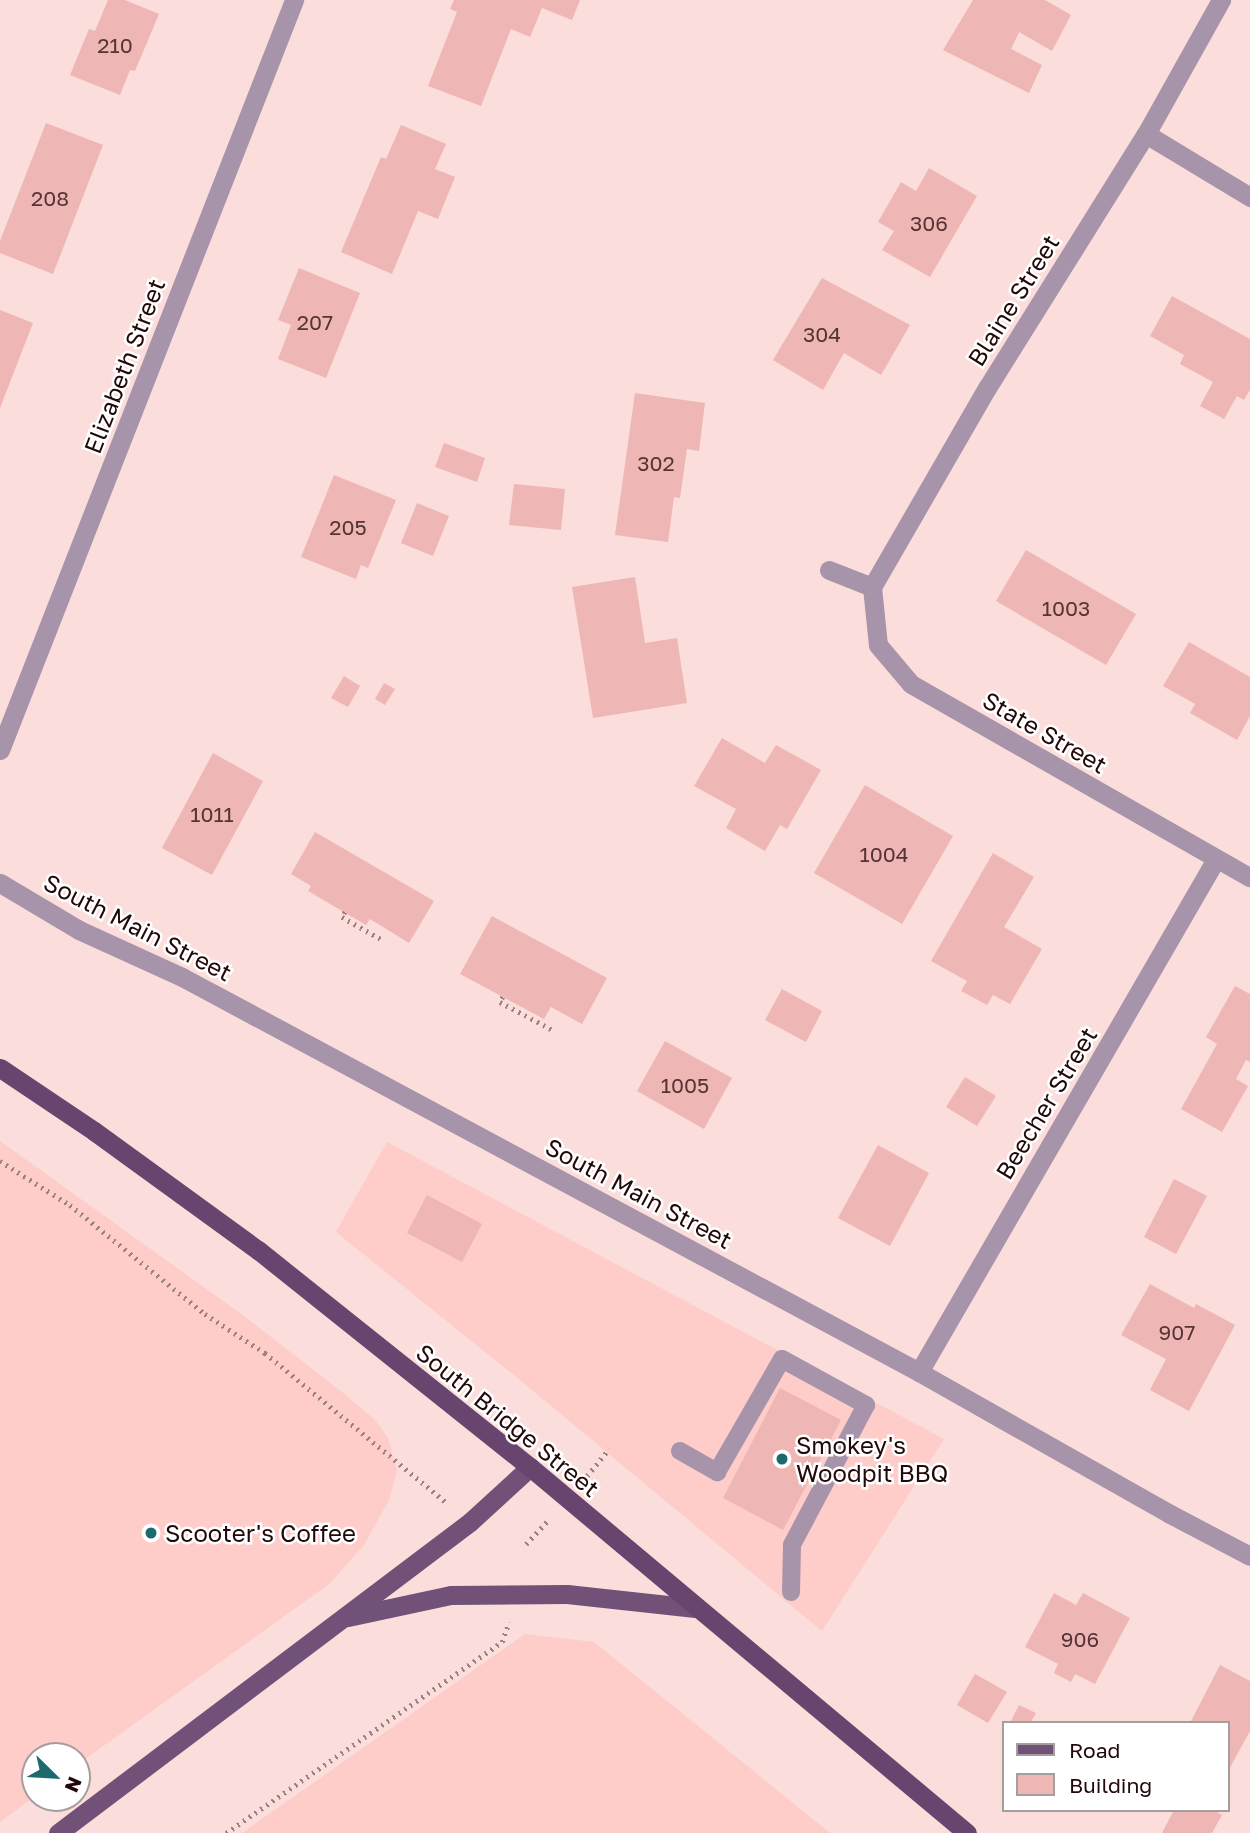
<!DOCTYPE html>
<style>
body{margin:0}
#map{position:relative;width:1250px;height:1833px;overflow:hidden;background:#fbdddb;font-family:"Golos Text",sans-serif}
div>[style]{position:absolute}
.built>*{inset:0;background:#feccc9}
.building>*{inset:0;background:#eeb6b4}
.path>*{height:4.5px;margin-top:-2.25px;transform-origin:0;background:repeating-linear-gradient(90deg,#9c8180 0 2px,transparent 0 7px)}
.service>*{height:18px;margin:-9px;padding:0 9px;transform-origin:9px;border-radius:9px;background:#a794aa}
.minor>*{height:19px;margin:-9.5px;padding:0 9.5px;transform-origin:9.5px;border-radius:9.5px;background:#a794aa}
.primary>*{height:19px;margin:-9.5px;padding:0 9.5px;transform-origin:9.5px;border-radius:9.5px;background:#715177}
.trunk>*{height:19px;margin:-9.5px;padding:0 9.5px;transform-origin:9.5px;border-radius:9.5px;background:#68456e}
.dots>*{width:19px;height:19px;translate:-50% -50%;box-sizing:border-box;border:4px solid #fff;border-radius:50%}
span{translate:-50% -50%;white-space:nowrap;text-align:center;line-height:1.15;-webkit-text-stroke:5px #fff;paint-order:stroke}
.number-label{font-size:21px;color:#543434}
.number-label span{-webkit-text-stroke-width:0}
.street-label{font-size:24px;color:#210909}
.poi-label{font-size:24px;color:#210909}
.left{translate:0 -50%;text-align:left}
.legend{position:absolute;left:1002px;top:1721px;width:228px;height:91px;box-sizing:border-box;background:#fff;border:2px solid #a69d9d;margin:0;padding:9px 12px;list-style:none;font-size:21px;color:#210909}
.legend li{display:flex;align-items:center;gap:14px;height:35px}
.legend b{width:35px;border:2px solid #a69d9d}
.north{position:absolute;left:21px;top:1742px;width:70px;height:70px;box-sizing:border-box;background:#fff;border:2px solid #a69d9d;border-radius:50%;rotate:114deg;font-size:19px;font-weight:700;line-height:28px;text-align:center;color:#210909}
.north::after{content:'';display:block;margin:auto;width:24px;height:32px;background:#1c696e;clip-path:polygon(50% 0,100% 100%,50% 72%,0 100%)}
</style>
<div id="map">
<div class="built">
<i style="clip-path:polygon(0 1141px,240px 1313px,347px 1396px,375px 1420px,388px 1438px,397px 1471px,389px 1500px,364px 1545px,329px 1584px,77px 1765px,77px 1756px,35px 1756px,35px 1796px,0 1822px)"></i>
<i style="clip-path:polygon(387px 1142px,944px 1439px,822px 1631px,520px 1380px,336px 1232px)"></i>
<i style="clip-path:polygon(525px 1634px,594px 1642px,830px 1833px,242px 1833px)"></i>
</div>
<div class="building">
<i style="clip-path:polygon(108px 0,125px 0,159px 14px,135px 71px,130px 70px,120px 95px,70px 75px,89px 29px,95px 31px)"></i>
<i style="clip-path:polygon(454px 0,580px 0,572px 20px,542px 8px,530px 37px,511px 29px,481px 106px,428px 86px,457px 12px,450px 9px)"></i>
<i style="clip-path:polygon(973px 0,1045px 0,1071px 15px,1052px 51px,1019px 32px,1016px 39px,1011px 49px,1042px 65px,1029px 93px,943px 50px)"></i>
<i style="clip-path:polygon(46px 123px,103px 145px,53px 274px,0 253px,0 241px)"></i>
<i style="clip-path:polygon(401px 125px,446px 144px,435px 169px,455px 177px,438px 219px,418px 211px,392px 274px,341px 252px,381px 157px,386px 159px)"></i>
<i style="clip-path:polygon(929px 168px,977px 196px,930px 277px,882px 250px,894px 231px,878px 222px,901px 182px,916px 191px)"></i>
<i style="clip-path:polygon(299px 268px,360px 293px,326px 378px,278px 359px,291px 325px,278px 320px)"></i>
<i style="clip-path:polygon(822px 278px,910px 325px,881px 375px,844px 353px,823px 390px,773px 360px)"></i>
<i style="clip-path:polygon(1172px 296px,1250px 339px,1250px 390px,1244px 400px,1237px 396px,1224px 419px,1200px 406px,1213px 382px,1180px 364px,1184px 355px,1150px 336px)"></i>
<i style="clip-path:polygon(0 310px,33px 323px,0 408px)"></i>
<i style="clip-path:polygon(635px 393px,705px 403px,699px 451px,687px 449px,680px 498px,674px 497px,668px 542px,615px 535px)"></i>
<i style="clip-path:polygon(444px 443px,485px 458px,477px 482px,435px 467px)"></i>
<i style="clip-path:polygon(334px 475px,396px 500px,368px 568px,361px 565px,356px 579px,301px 557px)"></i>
<i style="clip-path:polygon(514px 484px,565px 489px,561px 530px,509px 525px)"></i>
<i style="clip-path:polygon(417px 503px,449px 516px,433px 556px,401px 543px)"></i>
<i style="clip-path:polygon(1026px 550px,1136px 614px,1106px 665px,996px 601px)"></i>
<i style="clip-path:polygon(635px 577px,645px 643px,677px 638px,687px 703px,593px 718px,572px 587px)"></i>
<i style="clip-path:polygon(1189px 642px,1250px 677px,1250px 716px,1237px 740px,1190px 713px,1195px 704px,1163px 686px)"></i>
<i style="clip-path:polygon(344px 676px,360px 686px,348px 707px,331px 698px)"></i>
<i style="clip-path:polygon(384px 683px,395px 689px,385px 705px,375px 699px)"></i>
<i style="clip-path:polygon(722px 738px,765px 763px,776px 745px,821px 770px,787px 829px,780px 825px,765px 851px,726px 828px,736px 809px,694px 786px)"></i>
<i style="clip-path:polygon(213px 753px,263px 781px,212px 875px,162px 848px)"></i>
<i style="clip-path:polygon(865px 785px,953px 836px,902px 924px,814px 873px)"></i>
<i style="clip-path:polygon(315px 832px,434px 901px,409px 943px,370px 919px,366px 925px,308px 891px,311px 886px,291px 874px)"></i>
<i style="clip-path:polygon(993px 853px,1034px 877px,1004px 927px,1042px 949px,1010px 1004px,993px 995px,987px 1005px,961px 991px,967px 981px,931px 961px)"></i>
<i style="clip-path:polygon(492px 916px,607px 978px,582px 1024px,551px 1007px,544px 1019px,460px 974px)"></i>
<i style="clip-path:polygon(1235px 986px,1250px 994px,1250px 1062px,1246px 1060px,1236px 1079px,1248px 1086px,1222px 1132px,1181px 1109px,1217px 1044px,1206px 1037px)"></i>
<i style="clip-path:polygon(782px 989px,822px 1011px,806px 1042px,765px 1020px)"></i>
<i style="clip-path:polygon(665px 1041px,732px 1078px,704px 1129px,637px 1091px)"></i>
<i style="clip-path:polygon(965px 1077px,996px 1096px,977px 1126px,946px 1107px)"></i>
<i style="clip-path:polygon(878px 1145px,929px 1173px,890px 1246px,838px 1218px)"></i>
<i style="clip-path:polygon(1174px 1179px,1207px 1196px,1176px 1254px,1144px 1237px)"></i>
<i style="clip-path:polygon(427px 1195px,482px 1224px,462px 1262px,407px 1233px)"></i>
<i style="clip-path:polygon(1150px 1284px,1194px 1308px,1196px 1304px,1235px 1325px,1189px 1411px,1150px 1390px,1166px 1359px,1121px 1335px)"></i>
<i style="clip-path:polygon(780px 1388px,841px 1420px,783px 1530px,723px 1498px)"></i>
<i style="clip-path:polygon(1054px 1593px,1076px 1605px,1083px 1593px,1130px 1618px,1095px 1684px,1075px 1674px,1071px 1682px,1054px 1673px,1058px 1664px,1025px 1647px)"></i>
<i style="clip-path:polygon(1220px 1665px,1250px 1681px,1250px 1731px,1227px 1773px,1227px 1723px,1190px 1723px)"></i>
<i style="clip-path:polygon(975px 1674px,1007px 1692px,988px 1723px,957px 1705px)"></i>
<i style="clip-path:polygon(1019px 1705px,1036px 1713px,1030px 1723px,1010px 1723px)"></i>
<i style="clip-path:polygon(1174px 1810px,1213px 1810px,1222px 1815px,1212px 1833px,1162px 1833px)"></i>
</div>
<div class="path">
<i style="left:345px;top:912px;width:6px;rotate:121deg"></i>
<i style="left:342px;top:917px;width:45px;rotate:29.4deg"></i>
<i style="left:503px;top:997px;width:6px;rotate:121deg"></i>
<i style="left:500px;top:1002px;width:58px;rotate:27.9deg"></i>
<i style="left:0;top:1161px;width:83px;rotate:32.2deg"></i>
<i style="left:70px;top:1205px;width:174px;rotate:38.9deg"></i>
<i style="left:205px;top:1314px;width:72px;rotate:33deg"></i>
<i style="left:265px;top:1353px;width:234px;rotate:39.5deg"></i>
<i style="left:587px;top:1476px;width:35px;rotate:-51deg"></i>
<i style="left:526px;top:1544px;width:34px;rotate:-47deg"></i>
<i style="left:226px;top:1833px;width:336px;rotate:-34.7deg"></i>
<i style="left:502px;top:1642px;width:21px;rotate:-71deg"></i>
</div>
<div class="service">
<i style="left:680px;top:1451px;width:43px;rotate:29.6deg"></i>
<i style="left:717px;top:1472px;width:130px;rotate:-60.1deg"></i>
<i style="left:782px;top:1359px;width:96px;rotate:28.7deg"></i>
<i style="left:866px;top:1405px;width:158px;rotate:117.9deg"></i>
<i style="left:792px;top:1545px;width:47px;rotate:91.2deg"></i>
</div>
<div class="minor">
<i style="left:1146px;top:134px;width:122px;rotate:31.2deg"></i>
<i style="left:829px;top:570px;width:46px;rotate:21.6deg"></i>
<i style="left:872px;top:587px;width:230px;rotate:-60deg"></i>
<i style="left:987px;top:388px;width:300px;rotate:-58deg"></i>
<i style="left:1146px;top:134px;width:154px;rotate:-60.8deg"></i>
<i style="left:872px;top:587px;width:58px;rotate:84.1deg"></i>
<i style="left:878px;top:645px;width:51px;rotate:49.8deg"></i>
<i style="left:911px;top:684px;width:390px;rotate:29.7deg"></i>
<i style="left:0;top:750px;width:806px;rotate:-68.59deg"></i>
<i style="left:0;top:883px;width:92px;rotate:30.7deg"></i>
<i style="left:79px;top:930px;width:113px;rotate:24.5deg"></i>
<i style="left:182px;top:977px;width:836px;rotate:28.19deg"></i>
<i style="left:919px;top:1372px;width:288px;rotate:29.5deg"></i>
<i style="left:1170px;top:1514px;width:90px;rotate:27.7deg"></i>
<i style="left:919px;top:1372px;width:593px;rotate:-59.93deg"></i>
</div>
<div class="primary">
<i style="left:348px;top:1617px;width:105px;rotate:-12.1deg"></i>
<i style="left:451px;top:1595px;width:116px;rotate:-0.5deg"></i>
<i style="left:567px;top:1594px;width:129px;rotate:6.2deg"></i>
<i style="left:58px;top:1833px;width:516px;rotate:-37.05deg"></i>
<i style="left:470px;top:1522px;width:81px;rotate:-42.5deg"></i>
</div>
<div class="trunk">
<i style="left:0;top:1068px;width:113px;rotate:33.8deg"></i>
<i style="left:94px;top:1131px;width:203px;rotate:36deg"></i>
<i style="left:258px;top:1250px;width:348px;rotate:38.6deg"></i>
<i style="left:530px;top:1467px;width:570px;rotate:39.95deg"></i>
</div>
<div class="dots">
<i style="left:782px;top:1459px;background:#1c696e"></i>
<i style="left:151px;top:1533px;background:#1c696e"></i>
</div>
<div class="number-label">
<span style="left:115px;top:45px">210</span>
<span style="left:50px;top:198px">208</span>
<span style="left:929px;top:223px">306</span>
<span style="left:315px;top:322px">207</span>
<span style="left:822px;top:334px">304</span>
<span style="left:656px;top:463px">302</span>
<span style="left:348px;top:527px">205</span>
<span style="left:1066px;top:608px">1003</span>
<span style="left:212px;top:814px">1011</span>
<span style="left:884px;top:854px">1004</span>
<span style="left:685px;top:1085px">1005</span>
<span style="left:1177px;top:1332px">907</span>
<span style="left:1080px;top:1639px">906</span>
</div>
<div class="street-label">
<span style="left:1013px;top:300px;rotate:-58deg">Blaine Street</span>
<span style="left:124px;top:366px;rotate:-69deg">Elizabeth Street</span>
<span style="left:1045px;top:732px;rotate:30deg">State Street</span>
<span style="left:138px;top:927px;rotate:27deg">South Main Street</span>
<span style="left:1046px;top:1103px;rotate:-59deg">Beecher Street</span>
<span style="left:639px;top:1193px;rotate:28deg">South Main Street</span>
<span style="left:508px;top:1420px;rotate:39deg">South Bridge Street</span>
</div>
<div class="poi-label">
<span class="left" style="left:796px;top:1459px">Smokey's<br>Woodpit BBQ</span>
<span class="left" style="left:165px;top:1533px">Scooter's Coffee</span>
</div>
<ul class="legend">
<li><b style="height:9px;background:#715177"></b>Road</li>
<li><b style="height:19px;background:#eeb6b4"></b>Building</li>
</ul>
<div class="north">N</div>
</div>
